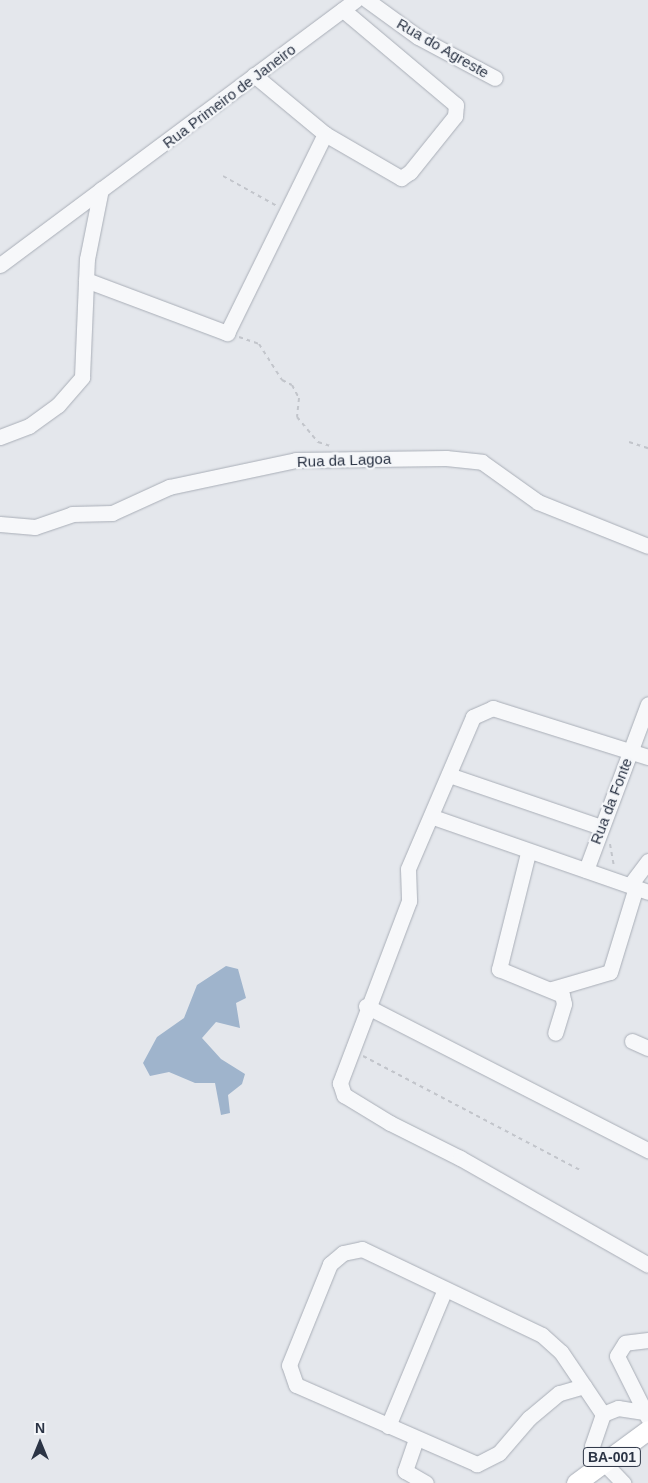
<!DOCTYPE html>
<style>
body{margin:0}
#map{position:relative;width:648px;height:1483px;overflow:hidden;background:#e4e7ec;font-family:Helvetica,sans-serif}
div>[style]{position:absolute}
.water>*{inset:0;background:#9fb4cc}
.path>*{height:2px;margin-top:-1px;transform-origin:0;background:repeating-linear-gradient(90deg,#c2c5cb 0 4px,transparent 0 8px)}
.roads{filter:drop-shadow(0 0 1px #a9aeb7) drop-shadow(0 0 1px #a9aeb7)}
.minor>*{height:15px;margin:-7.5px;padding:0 7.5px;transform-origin:7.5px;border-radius:7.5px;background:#f7f8fa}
.major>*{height:19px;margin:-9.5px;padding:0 9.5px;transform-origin:9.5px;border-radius:9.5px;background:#fff}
span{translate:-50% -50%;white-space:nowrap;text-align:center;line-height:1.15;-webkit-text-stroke:4.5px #f4f6f9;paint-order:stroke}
.shield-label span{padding:1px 4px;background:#f4f6f9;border:1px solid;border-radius:4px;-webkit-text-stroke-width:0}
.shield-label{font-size:14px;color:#2b3445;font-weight:700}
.street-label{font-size:15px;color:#2b3445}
.north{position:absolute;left:15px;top:1418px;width:50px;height:50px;-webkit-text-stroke:4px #f4f6f9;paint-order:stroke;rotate:0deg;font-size:14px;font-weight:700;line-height:20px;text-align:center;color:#2b3445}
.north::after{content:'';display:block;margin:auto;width:18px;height:22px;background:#2b3445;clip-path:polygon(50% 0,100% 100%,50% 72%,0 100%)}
</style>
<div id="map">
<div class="water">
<i style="clip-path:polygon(226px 966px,238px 969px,246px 998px,236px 1003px,240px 1028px,216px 1022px,202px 1038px,221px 1059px,245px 1074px,242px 1084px,228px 1095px,230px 1113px,221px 1115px,215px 1083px,195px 1083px,169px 1072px,150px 1076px,143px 1063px,157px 1037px,184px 1018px,197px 985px)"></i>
</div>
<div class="path">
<i style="left:223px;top:176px;width:62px;rotate:29.1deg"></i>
<i style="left:239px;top:337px;width:21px;rotate:19deg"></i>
<i style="left:259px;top:344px;width:43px;rotate:57.4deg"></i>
<i style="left:282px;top:380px;width:11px;rotate:27deg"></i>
<i style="left:292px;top:385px;width:15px;rotate:62deg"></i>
<i style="left:299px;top:398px;width:19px;rotate:96deg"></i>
<i style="left:297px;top:417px;width:33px;rotate:50deg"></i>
<i style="left:318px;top:442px;width:13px;rotate:18deg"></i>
<i style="left:629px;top:442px;width:20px;rotate:18deg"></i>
<i style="left:610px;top:844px;width:23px;rotate:80deg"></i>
<i style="left:363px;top:1056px;width:247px;rotate:27.7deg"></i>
</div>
<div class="roads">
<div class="minor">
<i style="left:367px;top:0;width:63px;rotate:36deg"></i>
<i style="left:418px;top:37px;width:87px;rotate:28deg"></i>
<i style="left:254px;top:75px;width:92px;rotate:39.7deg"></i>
<i style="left:325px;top:134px;width:88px;rotate:30.1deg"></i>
<i style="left:401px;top:178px;width:11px;rotate:-34deg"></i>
<i style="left:410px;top:172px;width:72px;rotate:-51.2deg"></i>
<i style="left:455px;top:116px;width:11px;rotate:-85deg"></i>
<i style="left:456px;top:105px;width:148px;rotate:-139.9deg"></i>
<i style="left:0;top:265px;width:443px;rotate:-36.7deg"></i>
<i style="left:86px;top:280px;width:151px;rotate:20.6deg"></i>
<i style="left:227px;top:333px;width:222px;rotate:-63.8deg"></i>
<i style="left:0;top:437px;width:31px;rotate:-21deg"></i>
<i style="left:29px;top:426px;width:36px;rotate:-36deg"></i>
<i style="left:58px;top:405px;width:37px;rotate:-49deg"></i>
<i style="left:82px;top:377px;width:118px;rotate:-87.6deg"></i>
<i style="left:87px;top:259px;width:71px;rotate:-78.7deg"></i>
<i style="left:0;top:524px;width:35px;rotate:5deg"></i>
<i style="left:35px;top:527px;width:39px;rotate:-19deg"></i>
<i style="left:72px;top:514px;width:40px;rotate:-1.4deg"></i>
<i style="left:112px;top:513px;width:63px;rotate:-24.5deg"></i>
<i style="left:169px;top:487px;width:130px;rotate:-12deg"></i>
<i style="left:296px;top:460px;width:150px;rotate:-0.8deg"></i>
<i style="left:446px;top:458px;width:36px;rotate:6deg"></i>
<i style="left:482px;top:462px;width:69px;rotate:35.5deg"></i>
<i style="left:538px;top:502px;width:118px;rotate:21.8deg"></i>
<i style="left:648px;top:757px;width:163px;rotate:-162.5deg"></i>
<i style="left:493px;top:708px;width:22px;rotate:156deg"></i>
<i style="left:473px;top:717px;width:165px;rotate:113.2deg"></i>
<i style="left:408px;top:869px;width:32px;rotate:88deg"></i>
<i style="left:409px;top:901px;width:195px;rotate:110.8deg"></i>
<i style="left:340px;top:1083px;width:13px;rotate:72deg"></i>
<i style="left:344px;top:1095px;width:54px;rotate:31.3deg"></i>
<i style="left:390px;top:1123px;width:78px;rotate:26.6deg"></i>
<i style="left:460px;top:1158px;width:216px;rotate:29.6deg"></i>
<i style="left:449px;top:775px;width:161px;rotate:18.9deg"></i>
<i style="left:433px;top:817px;width:228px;rotate:19.2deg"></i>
<i style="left:528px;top:853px;width:120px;rotate:104deg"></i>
<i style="left:499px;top:969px;width:68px;rotate:22.4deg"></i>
<i style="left:562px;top:995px;width:9px;rotate:77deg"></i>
<i style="left:564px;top:1004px;width:30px;rotate:107deg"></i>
<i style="left:586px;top:870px;width:177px;rotate:-69.5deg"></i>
<i style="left:630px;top:885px;width:30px;rotate:-53deg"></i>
<i style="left:552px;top:989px;width:60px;rotate:-16.3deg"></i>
<i style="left:610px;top:972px;width:89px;rotate:-73deg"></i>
<i style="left:366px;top:1006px;width:317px;rotate:27.1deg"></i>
<i style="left:632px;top:1041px;width:17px;rotate:24deg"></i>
<i style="left:648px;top:1340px;width:23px;rotate:173deg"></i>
<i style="left:625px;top:1343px;width:15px;rotate:122deg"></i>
<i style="left:617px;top:1356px;width:69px;rotate:63.4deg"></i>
<i style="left:584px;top:1386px;width:26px;rotate:164deg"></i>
<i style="left:559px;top:1393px;width:39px;rotate:140deg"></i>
<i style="left:529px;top:1418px;width:46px;rotate:130.6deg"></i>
<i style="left:499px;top:1453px;width:25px;rotate:153deg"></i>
<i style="left:477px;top:1464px;width:197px;rotate:-156.4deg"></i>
<i style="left:296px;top:1385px;width:21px;rotate:-109deg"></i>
<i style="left:289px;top:1365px;width:109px;rotate:-67.9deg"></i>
<i style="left:330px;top:1264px;width:17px;rotate:-40deg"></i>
<i style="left:343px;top:1253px;width:19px;rotate:-12deg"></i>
<i style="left:362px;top:1249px;width:199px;rotate:25.5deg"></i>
<i style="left:542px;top:1335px;width:25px;rotate:42deg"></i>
<i style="left:561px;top:1352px;width:41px;rotate:55.9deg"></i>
<i style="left:584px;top:1386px;width:34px;rotate:56deg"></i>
<i style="left:388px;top:1426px;width:148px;rotate:-67.4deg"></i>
<i style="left:416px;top:1439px;width:34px;rotate:109deg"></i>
<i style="left:405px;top:1471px;width:24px;rotate:30deg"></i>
<i style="left:604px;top:1463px;width:28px;rotate:46deg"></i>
<i style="left:593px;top:1471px;width:25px;rotate:-92deg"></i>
<i style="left:592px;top:1446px;width:34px;rotate:-71deg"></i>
<i style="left:603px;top:1414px;width:16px;rotate:-22deg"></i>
<i style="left:618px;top:1408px;width:25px;rotate:9deg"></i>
</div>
<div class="major">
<i style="left:576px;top:1483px;width:89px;rotate:-36.4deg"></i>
</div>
</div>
<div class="shield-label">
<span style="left:612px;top:1457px">BA-001</span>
</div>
<div class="street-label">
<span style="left:443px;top:48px;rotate:30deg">Rua do Agreste</span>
<span style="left:229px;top:96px;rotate:-37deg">Rua Primeiro de Janeiro</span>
<span style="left:344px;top:460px;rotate:-2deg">Rua da Lagoa</span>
<span style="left:611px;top:801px;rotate:-69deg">Rua da Fonte</span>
</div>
<div class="north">N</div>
</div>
